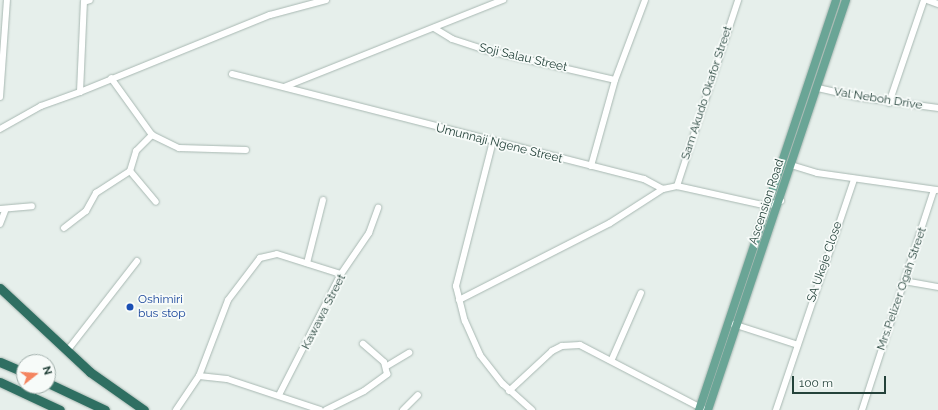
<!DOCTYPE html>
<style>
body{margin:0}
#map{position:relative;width:938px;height:410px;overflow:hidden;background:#e6efeb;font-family:Raleway,sans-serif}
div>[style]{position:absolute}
.roads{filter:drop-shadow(0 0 1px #a8b8b2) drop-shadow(0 0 1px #a8b8b2)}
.minor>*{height:6px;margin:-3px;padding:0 3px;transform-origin:3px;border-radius:3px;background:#fff}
.major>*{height:8px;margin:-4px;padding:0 4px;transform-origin:4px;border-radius:4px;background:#6aa596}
.highway>*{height:9px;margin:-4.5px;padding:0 4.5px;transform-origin:4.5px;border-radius:4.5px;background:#2f6f62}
.dots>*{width:11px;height:11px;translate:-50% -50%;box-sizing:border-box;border:2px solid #f7fbf9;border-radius:50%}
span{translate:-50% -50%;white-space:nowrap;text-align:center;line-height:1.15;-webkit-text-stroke:3.5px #f7fbf9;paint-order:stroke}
.street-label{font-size:12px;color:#24423a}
.transit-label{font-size:12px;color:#164399}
.left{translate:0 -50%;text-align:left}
.north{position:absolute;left:16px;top:354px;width:40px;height:40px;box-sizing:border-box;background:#f7fbf9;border:1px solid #a3b1ad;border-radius:50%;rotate:73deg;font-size:11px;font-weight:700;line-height:16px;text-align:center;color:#24423a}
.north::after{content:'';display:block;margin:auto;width:14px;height:18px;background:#f4845f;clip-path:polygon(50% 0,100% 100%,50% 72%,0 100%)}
.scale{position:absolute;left:792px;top:376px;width:94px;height:18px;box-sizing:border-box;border:2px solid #24423a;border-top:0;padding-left:5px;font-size:12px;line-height:14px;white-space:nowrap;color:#24423a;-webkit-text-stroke:3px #f7fbf9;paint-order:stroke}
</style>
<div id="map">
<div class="roads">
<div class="minor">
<i style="left:927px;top:0;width:12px;rotate:20deg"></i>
<i style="left:434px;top:28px;width:21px;rotate:31deg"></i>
<i style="left:452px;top:39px;width:35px;rotate:18deg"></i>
<i style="left:485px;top:50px;width:133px;rotate:13deg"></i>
<i style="left:232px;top:74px;width:425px;rotate:14.3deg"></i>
<i style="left:644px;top:179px;width:21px;rotate:28deg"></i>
<i style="left:663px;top:189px;width:14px;rotate:-12deg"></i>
<i style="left:677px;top:186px;width:92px;rotate:12.5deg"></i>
<i style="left:767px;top:206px;width:15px;rotate:-20deg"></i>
<i style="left:284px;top:87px;width:236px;rotate:-21.7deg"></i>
<i style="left:818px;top:88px;width:39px;rotate:13deg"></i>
<i style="left:856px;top:97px;width:83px;rotate:7.6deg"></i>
<i style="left:80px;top:92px;width:205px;rotate:-22.1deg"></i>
<i style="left:270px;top:15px;width:58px;rotate:-15deg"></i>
<i style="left:0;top:97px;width:97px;rotate:-85.9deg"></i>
<i style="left:889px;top:103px;width:109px;rotate:-71.2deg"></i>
<i style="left:0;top:129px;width:47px;rotate:-29.3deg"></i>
<i style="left:41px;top:106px;width:41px;rotate:-19.7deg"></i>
<i style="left:80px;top:92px;width:90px;rotate:-87.5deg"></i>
<i style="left:84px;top:2px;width:6px;rotate:-18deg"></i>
<i style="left:152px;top:135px;width:30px;rotate:26deg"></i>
<i style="left:179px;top:148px;width:67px;rotate:1.7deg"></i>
<i style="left:493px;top:141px;width:150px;rotate:104.3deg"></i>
<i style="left:456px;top:286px;width:36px;rotate:76deg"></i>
<i style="left:465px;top:321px;width:37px;rotate:66deg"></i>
<i style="left:480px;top:355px;width:37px;rotate:52deg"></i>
<i style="left:503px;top:384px;width:39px;rotate:42deg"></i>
<i style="left:791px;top:165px;width:27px;rotate:17deg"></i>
<i style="left:817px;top:173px;width:121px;rotate:8.1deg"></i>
<i style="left:591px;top:166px;width:89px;rotate:-74.4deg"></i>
<i style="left:615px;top:80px;width:85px;rotate:-69.4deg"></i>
<i style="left:130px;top:171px;width:40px;rotate:50deg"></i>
<i style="left:677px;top:186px;width:196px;rotate:-71.8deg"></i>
<i style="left:0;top:209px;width:32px;rotate:-5deg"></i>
<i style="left:0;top:224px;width:14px;rotate:-69deg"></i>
<i style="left:64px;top:228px;width:28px;rotate:-38deg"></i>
<i style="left:86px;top:211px;width:21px;rotate:-61deg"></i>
<i style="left:96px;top:193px;width:40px;rotate:-32.9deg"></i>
<i style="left:130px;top:171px;width:21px;rotate:-73deg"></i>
<i style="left:136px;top:151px;width:23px;rotate:-45deg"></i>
<i style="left:152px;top:135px;width:70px;rotate:-125.7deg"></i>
<i style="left:307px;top:263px;width:65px;rotate:-75.7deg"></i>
<i style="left:904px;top:281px;width:35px;rotate:10deg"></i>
<i style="left:459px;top:300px;width:169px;rotate:-27deg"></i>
<i style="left:610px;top:223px;width:63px;rotate:-32.7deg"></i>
<i style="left:733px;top:324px;width:68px;rotate:17.9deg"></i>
<i style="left:67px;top:351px;width:114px;rotate:-52.1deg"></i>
<i style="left:612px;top:359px;width:72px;rotate:-66.3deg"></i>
<i style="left:387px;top:366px;width:26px;rotate:-31deg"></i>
<i style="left:199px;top:376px;width:28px;rotate:6deg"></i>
<i style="left:227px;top:379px;width:98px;rotate:18.4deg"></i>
<i style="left:509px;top:391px;width:59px;rotate:-42.9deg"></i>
<i style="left:552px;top:351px;width:11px;rotate:-27deg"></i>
<i style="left:562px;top:346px;width:18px;rotate:-3deg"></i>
<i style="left:580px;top:345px;width:139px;rotate:27.5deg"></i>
<i style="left:279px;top:395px;width:136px;rotate:-62.9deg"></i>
<i style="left:341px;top:274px;width:50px;rotate:-55.7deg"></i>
<i style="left:369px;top:233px;width:27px;rotate:-70deg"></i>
<i style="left:176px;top:410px;width:41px;rotate:-55.9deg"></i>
<i style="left:199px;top:376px;width:81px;rotate:-69.1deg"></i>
<i style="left:228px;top:300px;width:53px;rotate:-52.7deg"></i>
<i style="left:260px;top:258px;width:17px;rotate:-13deg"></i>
<i style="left:277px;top:254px;width:67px;rotate:17.4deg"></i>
<i style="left:326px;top:410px;width:42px;rotate:-26.6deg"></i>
<i style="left:364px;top:391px;width:29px;rotate:-36deg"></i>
<i style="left:387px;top:374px;width:12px;rotate:-104deg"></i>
<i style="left:384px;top:362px;width:28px;rotate:-139deg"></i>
<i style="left:403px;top:410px;width:21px;rotate:-45deg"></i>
<i style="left:776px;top:410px;width:244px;rotate:-71.3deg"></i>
<i style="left:862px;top:410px;width:231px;rotate:-71.9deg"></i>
</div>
<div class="major">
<i style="left:699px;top:410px;width:432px;rotate:-71.5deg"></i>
<i style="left:708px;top:410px;width:433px;rotate:-71.4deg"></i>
</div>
<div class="highway">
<i style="left:0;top:288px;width:123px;rotate:43deg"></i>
<i style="left:90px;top:372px;width:66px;rotate:35.1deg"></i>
<i style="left:0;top:362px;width:26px;rotate:23deg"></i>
<i style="left:0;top:382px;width:66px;rotate:25deg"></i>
<i style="left:48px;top:383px;width:63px;rotate:25.3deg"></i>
</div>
</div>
<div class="dots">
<i style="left:130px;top:307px;background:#1a4fb4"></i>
</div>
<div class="street-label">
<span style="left:523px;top:58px;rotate:13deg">Soji Salau Street</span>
<span style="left:707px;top:93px;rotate:-72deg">Sam Akudo Okafor Street</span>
<span style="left:878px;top:99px;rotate:9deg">Val Neboh Drive</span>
<span style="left:499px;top:144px;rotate:14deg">Umunnaji Ngene Street</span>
<span style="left:767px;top:202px;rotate:-72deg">Ascension Road</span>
<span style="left:825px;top:262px;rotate:-71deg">SA Ukeje Close</span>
<span style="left:902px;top:289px;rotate:-71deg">Mrs.Pelizer Ogah Street</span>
<span style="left:324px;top:312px;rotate:-63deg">Kawawa Street</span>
</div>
<div class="transit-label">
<span class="left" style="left:138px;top:307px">Oshimiri<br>bus stop</span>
</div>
<div class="north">N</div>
<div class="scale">100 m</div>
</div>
